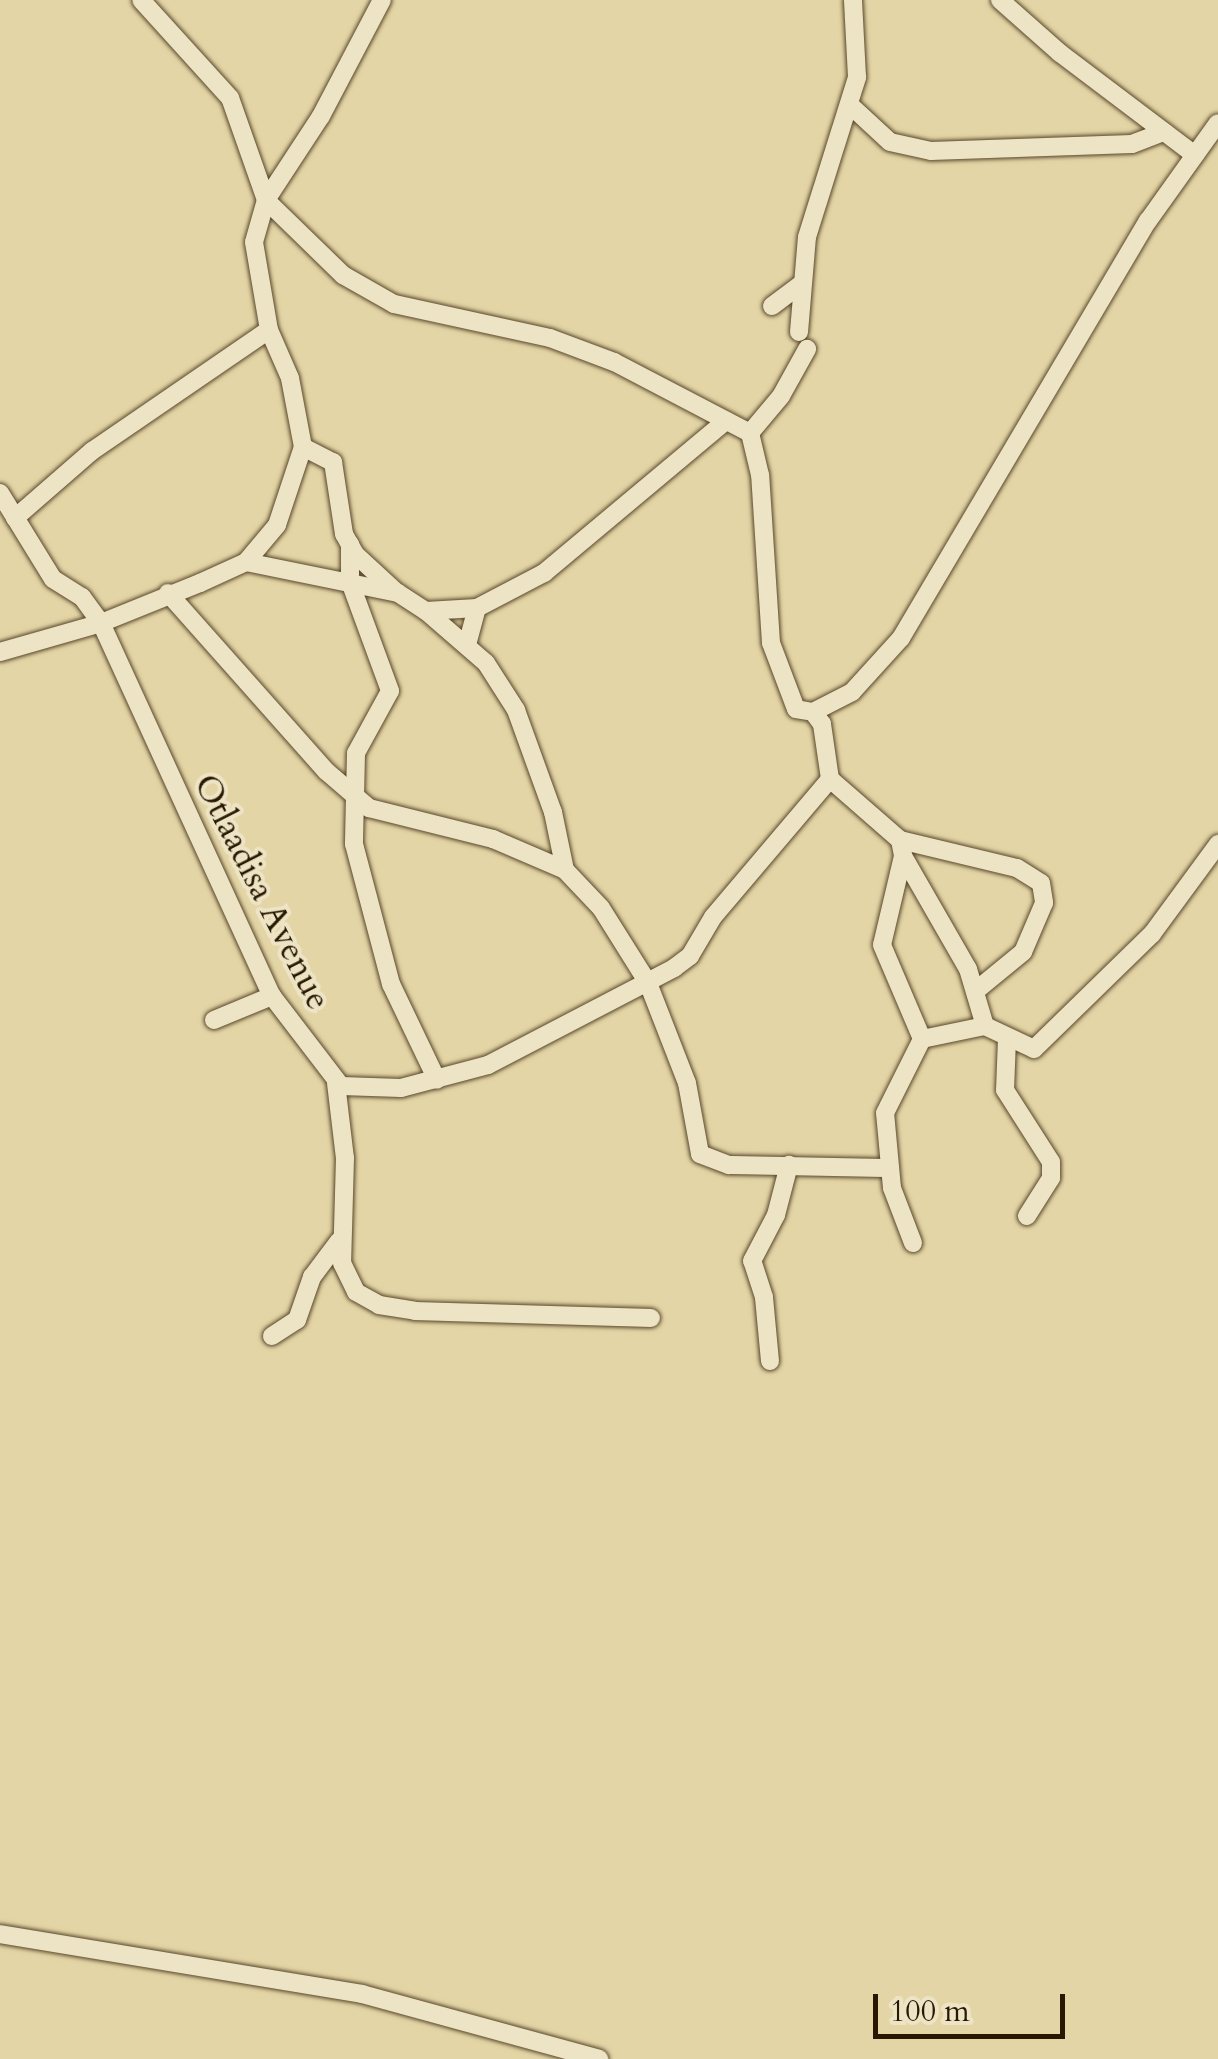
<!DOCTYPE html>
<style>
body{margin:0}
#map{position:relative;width:1218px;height:2059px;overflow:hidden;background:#e4d5a6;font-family:Cardo,serif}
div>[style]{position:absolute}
.roads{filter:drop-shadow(0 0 2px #58472a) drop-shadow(0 0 2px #58472a)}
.minor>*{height:18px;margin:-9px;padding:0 9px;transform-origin:9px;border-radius:9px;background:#ede4c5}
span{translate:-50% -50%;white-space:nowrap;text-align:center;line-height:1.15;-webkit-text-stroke:8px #ede4c5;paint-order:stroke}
.street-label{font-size:35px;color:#291801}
.scale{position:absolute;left:873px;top:1994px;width:192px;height:45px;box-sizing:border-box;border:5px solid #291801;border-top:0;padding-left:12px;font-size:30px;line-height:35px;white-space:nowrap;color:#291801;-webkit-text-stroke:8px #ede4c5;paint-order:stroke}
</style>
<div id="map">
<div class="roads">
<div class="minor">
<i style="left:1000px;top:0;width:80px;rotate:41.5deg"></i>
<i style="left:1060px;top:53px;width:169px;rotate:37.1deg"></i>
<i style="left:850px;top:105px;width:54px;rotate:42.8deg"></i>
<i style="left:890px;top:142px;width:42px;rotate:12.4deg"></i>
<i style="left:931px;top:151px;width:201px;rotate:-2deg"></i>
<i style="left:1132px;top:144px;width:34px;rotate:-21deg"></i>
<i style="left:772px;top:306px;width:36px;rotate:-37deg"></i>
<i style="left:799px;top:332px;width:95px;rotate:-85.2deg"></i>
<i style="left:807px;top:237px;width:168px;rotate:-72.6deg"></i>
<i style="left:857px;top:77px;width:77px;rotate:-93deg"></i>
<i style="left:750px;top:433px;width:48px;rotate:-50deg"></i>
<i style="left:781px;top:396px;width:54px;rotate:-61deg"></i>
<i style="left:303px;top:447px;width:34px;rotate:27deg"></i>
<i style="left:333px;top:462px;width:73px;rotate:81.3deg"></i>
<i style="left:344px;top:534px;width:23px;rotate:61deg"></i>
<i style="left:355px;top:554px;width:54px;rotate:42.8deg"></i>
<i style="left:0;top:493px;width:101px;rotate:58.4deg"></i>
<i style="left:53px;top:579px;width:34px;rotate:32deg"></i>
<i style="left:82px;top:597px;width:32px;rotate:54deg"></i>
<i style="left:101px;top:623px;width:410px;rotate:65.4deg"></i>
<i style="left:272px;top:996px;width:113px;rotate:52.5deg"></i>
<i style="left:341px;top:1086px;width:60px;rotate:1.9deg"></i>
<i style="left:401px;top:1088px;width:90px;rotate:-14.8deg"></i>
<i style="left:488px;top:1065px;width:210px;rotate:-27.5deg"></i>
<i style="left:674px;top:968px;width:20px;rotate:-37deg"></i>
<i style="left:690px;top:956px;width:45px;rotate:-59.5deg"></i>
<i style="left:713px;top:917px;width:181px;rotate:-49.7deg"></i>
<i style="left:830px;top:779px;width:56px;rotate:-98.3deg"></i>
<i style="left:822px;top:724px;width:15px;rotate:-127deg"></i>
<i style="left:813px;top:712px;width:17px;rotate:-170deg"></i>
<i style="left:796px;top:709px;width:71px;rotate:-110.7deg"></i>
<i style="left:771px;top:643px;width:168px;rotate:-93.7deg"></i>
<i style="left:760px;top:475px;width:43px;rotate:-103.4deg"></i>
<i style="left:750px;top:433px;width:153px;rotate:-152.4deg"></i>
<i style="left:614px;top:362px;width:68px;rotate:-159.4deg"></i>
<i style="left:550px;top:338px;width:160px;rotate:-167.7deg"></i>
<i style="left:394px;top:304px;width:59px;rotate:-150.4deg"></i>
<i style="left:343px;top:275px;width:107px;rotate:-135.8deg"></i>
<i style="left:266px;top:200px;width:108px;rotate:-109.4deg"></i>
<i style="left:230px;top:98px;width:132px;rotate:-132.2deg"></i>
<i style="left:15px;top:518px;width:102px;rotate:-41deg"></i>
<i style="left:92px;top:451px;width:214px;rotate:-34.4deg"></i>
<i style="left:350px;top:544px;width:38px;rotate:90deg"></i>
<i style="left:350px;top:582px;width:116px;rotate:69.8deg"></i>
<i style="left:390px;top:691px;width:71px;rotate:118.7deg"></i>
<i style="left:356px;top:753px;width:91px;rotate:91.3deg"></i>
<i style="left:354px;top:844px;width:145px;rotate:75.2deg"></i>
<i style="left:391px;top:984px;width:106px;rotate:64.4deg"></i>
<i style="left:246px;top:562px;width:155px;rotate:11.5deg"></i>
<i style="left:398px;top:593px;width:33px;rotate:33deg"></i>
<i style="left:426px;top:611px;width:51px;rotate:-3.4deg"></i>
<i style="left:477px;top:608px;width:76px;rotate:-27.6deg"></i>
<i style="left:544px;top:573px;width:237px;rotate:-39.9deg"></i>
<i style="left:168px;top:593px;width:238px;rotate:48.4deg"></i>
<i style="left:326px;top:771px;width:57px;rotate:40.7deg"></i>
<i style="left:369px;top:808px;width:128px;rotate:14deg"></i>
<i style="left:493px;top:839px;width:78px;rotate:23.3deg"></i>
<i style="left:426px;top:611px;width:79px;rotate:40.9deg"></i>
<i style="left:486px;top:663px;width:56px;rotate:57.4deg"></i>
<i style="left:516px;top:710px;width:109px;rotate:70.1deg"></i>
<i style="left:553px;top:812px;width:59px;rotate:78.3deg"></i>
<i style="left:565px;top:870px;width:52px;rotate:46.5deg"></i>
<i style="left:601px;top:908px;width:89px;rotate:57.9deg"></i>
<i style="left:648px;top:983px;width:107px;rotate:68.7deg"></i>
<i style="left:687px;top:1083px;width:72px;rotate:79.6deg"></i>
<i style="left:700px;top:1154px;width:31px;rotate:21deg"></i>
<i style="left:729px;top:1165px;width:159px;rotate:1.1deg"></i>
<i style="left:467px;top:645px;width:38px;rotate:-75deg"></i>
<i style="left:0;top:652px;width:105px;rotate:-16deg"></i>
<i style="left:101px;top:623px;width:107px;rotate:-22deg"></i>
<i style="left:200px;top:583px;width:51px;rotate:-24.5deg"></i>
<i style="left:246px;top:562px;width:48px;rotate:-50deg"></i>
<i style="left:277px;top:525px;width:82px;rotate:-71.6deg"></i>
<i style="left:303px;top:447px;width:70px;rotate:-100.7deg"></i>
<i style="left:290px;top:378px;width:52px;rotate:-113.6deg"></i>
<i style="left:269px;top:330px;width:89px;rotate:-99.7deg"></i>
<i style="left:254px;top:242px;width:44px;rotate:-74.1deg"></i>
<i style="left:266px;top:200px;width:100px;rotate:-56.8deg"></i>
<i style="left:321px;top:116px;width:131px;rotate:-62.3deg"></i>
<i style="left:813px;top:712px;width:44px;rotate:-27.1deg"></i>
<i style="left:852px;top:692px;width:73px;rotate:-47.8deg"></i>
<i style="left:901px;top:638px;width:485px;rotate:-59.4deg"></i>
<i style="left:1148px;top:221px;width:120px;rotate:-54.5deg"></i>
<i style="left:830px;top:779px;width:93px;rotate:41.1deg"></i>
<i style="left:900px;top:840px;width:16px;rotate:79deg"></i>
<i style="left:903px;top:856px;width:91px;rotate:103.3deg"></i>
<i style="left:882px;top:945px;width:102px;rotate:66.9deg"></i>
<i style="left:900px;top:840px;width:120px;rotate:13.5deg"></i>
<i style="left:1017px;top:868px;width:28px;rotate:32deg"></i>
<i style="left:1041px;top:883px;width:20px;rotate:81deg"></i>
<i style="left:1044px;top:903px;width:53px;rotate:113.2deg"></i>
<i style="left:1023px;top:952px;width:58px;rotate:140.6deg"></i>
<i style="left:903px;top:856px;width:130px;rotate:60.1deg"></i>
<i style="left:968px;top:969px;width:59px;rotate:73.4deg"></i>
<i style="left:214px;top:1020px;width:63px;rotate:-22.5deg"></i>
<i style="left:1007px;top:1039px;width:51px;rotate:92.2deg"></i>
<i style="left:1005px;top:1090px;width:85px;rotate:57.4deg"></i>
<i style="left:1051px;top:1162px;width:16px;rotate:90deg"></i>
<i style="left:1051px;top:1178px;width:45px;rotate:122.3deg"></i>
<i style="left:336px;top:1083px;width:76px;rotate:83.2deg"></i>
<i style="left:345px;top:1158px;width:105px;rotate:91.6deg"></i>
<i style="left:342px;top:1263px;width:32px;rotate:64deg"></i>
<i style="left:356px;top:1292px;width:26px;rotate:29deg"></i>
<i style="left:379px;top:1305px;width:36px;rotate:9deg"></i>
<i style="left:415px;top:1311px;width:236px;rotate:1.7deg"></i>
<i style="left:913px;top:1243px;width:59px;rotate:-110.9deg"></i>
<i style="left:892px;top:1188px;width:75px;rotate:-95.3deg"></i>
<i style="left:885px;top:1113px;width:83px;rotate:-63.4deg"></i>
<i style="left:922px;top:1039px;width:64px;rotate:-11.7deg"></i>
<i style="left:985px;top:1026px;width:54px;rotate:25.1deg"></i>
<i style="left:1034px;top:1049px;width:165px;rotate:-44.3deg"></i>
<i style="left:1152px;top:934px;width:112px;rotate:-53.7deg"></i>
<i style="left:272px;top:1336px;width:30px;rotate:-33deg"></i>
<i style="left:297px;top:1320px;width:46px;rotate:-70.8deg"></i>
<i style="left:312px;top:1277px;width:45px;rotate:-53.1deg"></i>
<i style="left:770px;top:1361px;width:64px;rotate:-95.4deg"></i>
<i style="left:764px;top:1297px;width:38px;rotate:-108deg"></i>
<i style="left:752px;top:1261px;width:52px;rotate:-62.4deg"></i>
<i style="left:776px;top:1215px;width:52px;rotate:-75.4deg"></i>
<i style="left:0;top:1934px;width:367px;rotate:9.4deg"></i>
<i style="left:362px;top:1994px;width:246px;rotate:15.3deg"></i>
</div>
</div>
<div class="street-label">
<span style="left:262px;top:892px;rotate:63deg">Otlaadisa Avenue</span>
</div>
<div class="scale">100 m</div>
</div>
